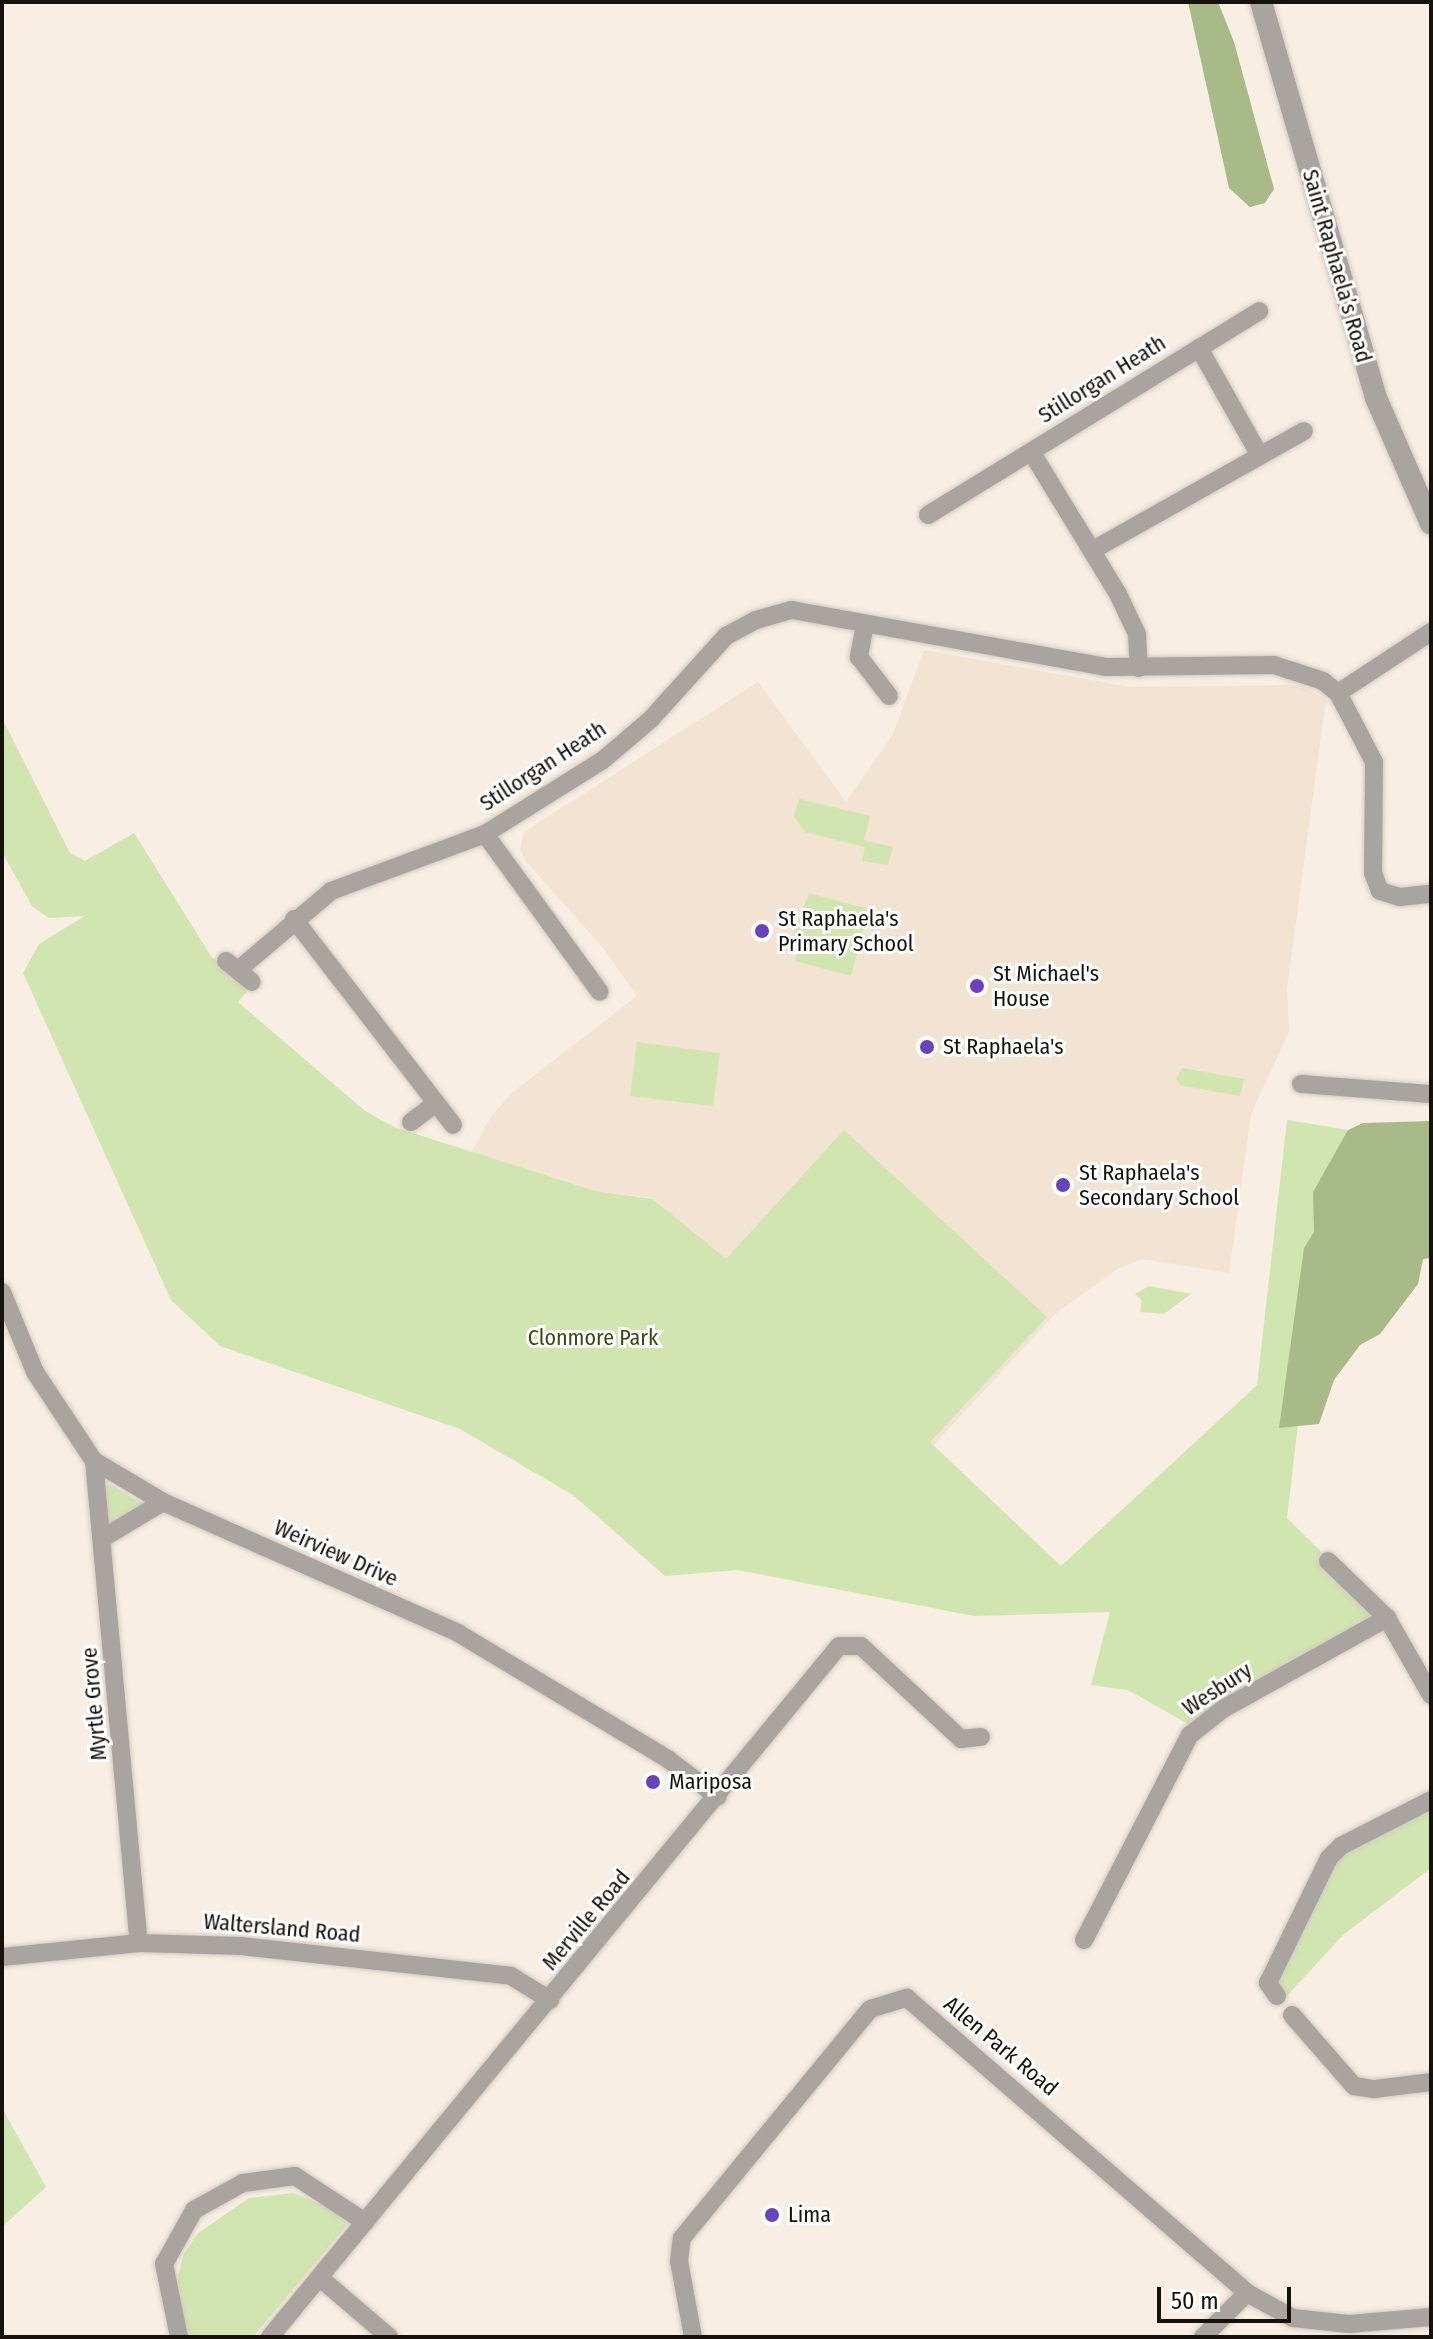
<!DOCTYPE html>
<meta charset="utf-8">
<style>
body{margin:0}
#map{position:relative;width:1433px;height:2339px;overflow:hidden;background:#f8eee3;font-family:"Fira Sans Condensed",sans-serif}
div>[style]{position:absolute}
.built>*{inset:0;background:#f2e3d2}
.green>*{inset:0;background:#d1e5b0}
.forest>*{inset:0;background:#a7ba87}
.roads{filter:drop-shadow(0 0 2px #d4cbc1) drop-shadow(0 0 2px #d4cbc1)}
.minor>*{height:18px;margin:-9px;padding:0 9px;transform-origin:9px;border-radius:9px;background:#aaa4a1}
.tertiary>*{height:22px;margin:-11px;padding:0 11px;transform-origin:11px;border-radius:11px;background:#aaa4a1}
.dots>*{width:22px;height:22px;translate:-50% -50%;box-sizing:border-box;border:4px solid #fff;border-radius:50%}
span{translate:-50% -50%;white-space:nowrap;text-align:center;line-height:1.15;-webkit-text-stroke:6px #fff;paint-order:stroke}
.street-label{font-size:22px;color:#15120e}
.poi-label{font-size:22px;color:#15120e}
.left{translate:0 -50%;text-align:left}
.park-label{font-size:22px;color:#394a11}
.frame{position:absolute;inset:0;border:4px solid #15120e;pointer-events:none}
.scale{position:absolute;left:1157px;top:2287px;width:134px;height:36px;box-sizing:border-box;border:4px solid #15120e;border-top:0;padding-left:10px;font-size:24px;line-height:28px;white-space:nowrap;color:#15120e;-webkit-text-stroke:6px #fff;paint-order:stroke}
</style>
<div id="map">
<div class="built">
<i style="clip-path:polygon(924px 650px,1130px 687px,1300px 685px,1326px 699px,1287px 989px,1289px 1032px,1251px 1114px,1229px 1273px,1142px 1259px,1116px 1270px,1055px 1314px,931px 1448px,653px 1198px,595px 1191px,470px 1155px,492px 1115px,513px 1092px,637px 996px,603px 948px,525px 860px,520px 848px,524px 832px,758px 682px,846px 802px,893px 734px)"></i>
</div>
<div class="green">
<i style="clip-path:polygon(2px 718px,70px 853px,85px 861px,134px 833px,211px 956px,249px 989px,238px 1002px,365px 1111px,394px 1127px,595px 1191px,653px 1199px,726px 1259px,844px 1130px,1047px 1317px,930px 1442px,1061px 1566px,1257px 1385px,1287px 1120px,1348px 1130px,1304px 1373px,1287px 1518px,1387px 1617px,1197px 1729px,1128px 1690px,1091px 1685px,1110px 1612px,974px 1616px,738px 1570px,665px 1576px,573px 1495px,460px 1429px,220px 1346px,171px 1300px,23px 973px,39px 944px,85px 916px,49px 918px,32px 906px,2px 852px)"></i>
<i style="clip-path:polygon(799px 799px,870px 816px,864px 840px,893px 847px,888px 865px,862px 861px,865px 847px,805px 832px,794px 816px)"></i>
<i style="clip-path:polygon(809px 893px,869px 909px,851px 976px,795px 961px,799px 949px,789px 945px)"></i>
<i style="clip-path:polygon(637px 1042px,720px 1053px,713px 1106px,630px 1096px)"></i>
<i style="clip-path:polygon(1182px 1068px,1244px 1079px,1240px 1096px,1180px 1085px,1176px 1079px)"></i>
<i style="clip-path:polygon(1149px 1286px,1191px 1294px,1164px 1314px,1140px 1312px,1142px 1301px,1135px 1294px)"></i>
<i style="clip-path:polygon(110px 1484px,143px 1504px,110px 1528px,105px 1487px)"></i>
<i style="clip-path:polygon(1431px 1800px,1431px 1868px,1343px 1935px,1285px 1998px,1268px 1983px,1329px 1858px)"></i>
<i style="clip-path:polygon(2px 2108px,46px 2187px,2px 2227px)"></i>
<i style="clip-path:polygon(293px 2193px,339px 2211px,347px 2225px,253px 2337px,187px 2337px,177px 2281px,183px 2255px,198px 2233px,249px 2198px)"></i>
</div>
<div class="forest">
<i style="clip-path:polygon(1188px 2px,1218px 2px,1234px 42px,1274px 189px,1265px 203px,1250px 207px,1229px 188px)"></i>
<i style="clip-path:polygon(1431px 1121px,1431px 1258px,1423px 1259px,1418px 1284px,1380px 1334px,1360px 1345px,1334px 1380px,1319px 1424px,1279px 1428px,1304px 1248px,1314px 1232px,1313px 1192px,1348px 1130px,1363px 1123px)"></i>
</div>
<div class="roads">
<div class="minor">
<i style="left:1199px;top:348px;width:122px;rotate:60.5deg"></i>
<i style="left:1032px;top:453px;width:165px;rotate:58.6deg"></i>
<i style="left:1118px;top:594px;width:44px;rotate:64.6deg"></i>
<i style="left:1137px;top:634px;width:34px;rotate:87deg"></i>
<i style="left:928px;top:515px;width:389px;rotate:-31.6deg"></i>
<i style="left:1093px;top:550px;width:242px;rotate:-29.4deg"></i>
<i style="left:865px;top:625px;width:33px;rotate:101deg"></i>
<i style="left:859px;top:657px;width:49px;rotate:52.4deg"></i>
<i style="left:1338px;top:693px;width:78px;rotate:62.4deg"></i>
<i style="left:1374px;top:762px;width:111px;rotate:90.5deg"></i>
<i style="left:1373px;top:873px;width:19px;rotate:69deg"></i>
<i style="left:1380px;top:891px;width:21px;rotate:17deg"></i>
<i style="left:1400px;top:897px;width:31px;rotate:-6deg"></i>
<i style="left:485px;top:834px;width:195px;rotate:54deg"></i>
<i style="left:294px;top:919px;width:260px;rotate:52.3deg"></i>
<i style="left:226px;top:961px;width:33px;rotate:39deg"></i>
<i style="left:238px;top:970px;width:122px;rotate:-40.3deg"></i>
<i style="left:331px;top:891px;width:164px;rotate:-20.3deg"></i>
<i style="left:485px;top:834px;width:139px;rotate:-32.1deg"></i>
<i style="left:603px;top:760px;width:63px;rotate:-40.5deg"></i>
<i style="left:651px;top:719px;width:112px;rotate:-47.9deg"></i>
<i style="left:726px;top:636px;width:34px;rotate:-28deg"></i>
<i style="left:756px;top:620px;width:37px;rotate:-16deg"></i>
<i style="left:792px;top:610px;width:320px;rotate:10.3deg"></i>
<i style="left:1107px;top:667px;width:167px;rotate:-0.7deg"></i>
<i style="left:1274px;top:665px;width:52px;rotate:18.1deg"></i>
<i style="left:1323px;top:681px;width:19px;rotate:39deg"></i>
<i style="left:1338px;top:693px;width:111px;rotate:-33.3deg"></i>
<i style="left:1301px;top:1084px;width:130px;rotate:4.4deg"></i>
<i style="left:411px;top:1122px;width:31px;rotate:-37deg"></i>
<i style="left:2px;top:1292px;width:87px;rotate:67.6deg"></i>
<i style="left:35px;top:1372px;width:107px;rotate:56.5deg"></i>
<i style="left:94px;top:1461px;width:80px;rotate:30.7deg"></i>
<i style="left:163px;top:1502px;width:323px;rotate:23.9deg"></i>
<i style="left:458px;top:1633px;width:246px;rotate:31deg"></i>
<i style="left:669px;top:1760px;width:61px;rotate:37.1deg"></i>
<i style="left:94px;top:1461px;width:484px;rotate:84.7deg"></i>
<i style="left:103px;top:1538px;width:70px;rotate:-31deg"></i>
<i style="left:1328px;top:1561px;width:82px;rotate:44deg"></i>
<i style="left:1387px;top:1618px;width:89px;rotate:60.3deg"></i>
<i style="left:1084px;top:1940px;width:231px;rotate:-62.7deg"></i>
<i style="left:1190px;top:1735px;width:42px;rotate:-38.2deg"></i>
<i style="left:1223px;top:1709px;width:188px;rotate:-29deg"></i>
<i style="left:2px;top:1957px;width:138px;rotate:-5.8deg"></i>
<i style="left:139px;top:1943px;width:102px;rotate:1.7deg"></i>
<i style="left:241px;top:1946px;width:272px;rotate:6.3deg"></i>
<i style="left:511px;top:1976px;width:46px;rotate:31.6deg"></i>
<i style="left:1277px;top:1996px;width:16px;rotate:-125deg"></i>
<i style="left:1268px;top:1983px;width:139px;rotate:-64deg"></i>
<i style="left:1329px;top:1858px;width:17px;rotate:-45deg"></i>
<i style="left:1341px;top:1846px;width:101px;rotate:-27.1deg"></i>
<i style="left:1292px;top:2015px;width:94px;rotate:48.9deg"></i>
<i style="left:1354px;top:2086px;width:20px;rotate:9deg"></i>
<i style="left:1374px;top:2089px;width:57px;rotate:-7deg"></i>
<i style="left:320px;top:2278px;width:91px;rotate:40.5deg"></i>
<i style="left:179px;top:2337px;width:75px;rotate:-101.6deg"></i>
<i style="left:164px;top:2264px;width:62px;rotate:-60.9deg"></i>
<i style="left:194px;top:2210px;width:56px;rotate:-28.9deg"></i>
<i style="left:243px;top:2183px;width:52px;rotate:-7.7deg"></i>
<i style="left:295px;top:2176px;width:84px;rotate:33.3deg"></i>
<i style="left:270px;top:2337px;width:895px;rotate:-50.53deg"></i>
<i style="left:839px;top:1646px;width:22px"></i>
<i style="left:861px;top:1646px;width:137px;rotate:42.9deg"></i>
<i style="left:961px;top:1739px;width:20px;rotate:-6deg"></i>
<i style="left:693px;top:2337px;width:77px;rotate:-100.4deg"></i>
<i style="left:679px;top:2261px;width:23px;rotate:-83deg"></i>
<i style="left:682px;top:2238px;width:296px;rotate:-50.6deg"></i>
<i style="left:870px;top:2009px;width:39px;rotate:-17deg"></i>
<i style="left:907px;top:1998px;width:450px;rotate:40.9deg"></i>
<i style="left:1247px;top:2293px;width:52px;rotate:28.5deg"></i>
<i style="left:1293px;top:2318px;width:56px;rotate:6.1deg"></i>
<i style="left:1349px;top:2324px;width:82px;rotate:-4.9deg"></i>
<i style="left:1203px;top:2337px;width:62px;rotate:-45deg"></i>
</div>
<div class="tertiary">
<i style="left:1261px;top:2px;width:412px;rotate:73.8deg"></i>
<i style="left:1376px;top:398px;width:137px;rotate:66.4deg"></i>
</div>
</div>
<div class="dots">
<i style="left:762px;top:931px;background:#6943bb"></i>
<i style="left:977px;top:986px;background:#6943bb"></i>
<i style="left:927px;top:1047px;background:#6943bb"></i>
<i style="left:1063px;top:1185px;background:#6943bb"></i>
<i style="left:653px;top:1782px;background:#6943bb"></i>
<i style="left:772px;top:2215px;background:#6943bb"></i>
</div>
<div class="street-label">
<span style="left:1337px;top:266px;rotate:74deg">Saint Raphaela’s Road</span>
<span style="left:1102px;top:379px;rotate:-32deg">Stillorgan Heath</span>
<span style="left:543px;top:766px;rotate:-33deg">Stillorgan Heath</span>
<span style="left:336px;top:1553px;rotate:24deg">Weirview Drive</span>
<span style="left:1217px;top:1689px;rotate:-33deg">Wesbury</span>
<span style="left:94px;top:1704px;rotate:-95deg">Myrtle Grove</span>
<span style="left:586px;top:1920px;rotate:-50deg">Merville Road</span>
<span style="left:282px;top:1928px;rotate:5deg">Waltersland Road</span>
<span style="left:1001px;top:2046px;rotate:40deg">Allen Park Road</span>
</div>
<div class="poi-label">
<span class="left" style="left:778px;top:931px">St Raphaela's<br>Primary School</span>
<span class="left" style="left:993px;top:986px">St Michael's<br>House</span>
<span class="left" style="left:943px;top:1047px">St Raphaela's</span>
<span class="left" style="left:1079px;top:1185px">St Raphaela's<br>Secondary School</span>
<span class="left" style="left:669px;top:1782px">Mariposa</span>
<span class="left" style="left:788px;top:2215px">Lima</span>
</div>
<div class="park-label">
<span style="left:593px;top:1338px">Clonmore Park</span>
</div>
<div class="frame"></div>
<div class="scale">50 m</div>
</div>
